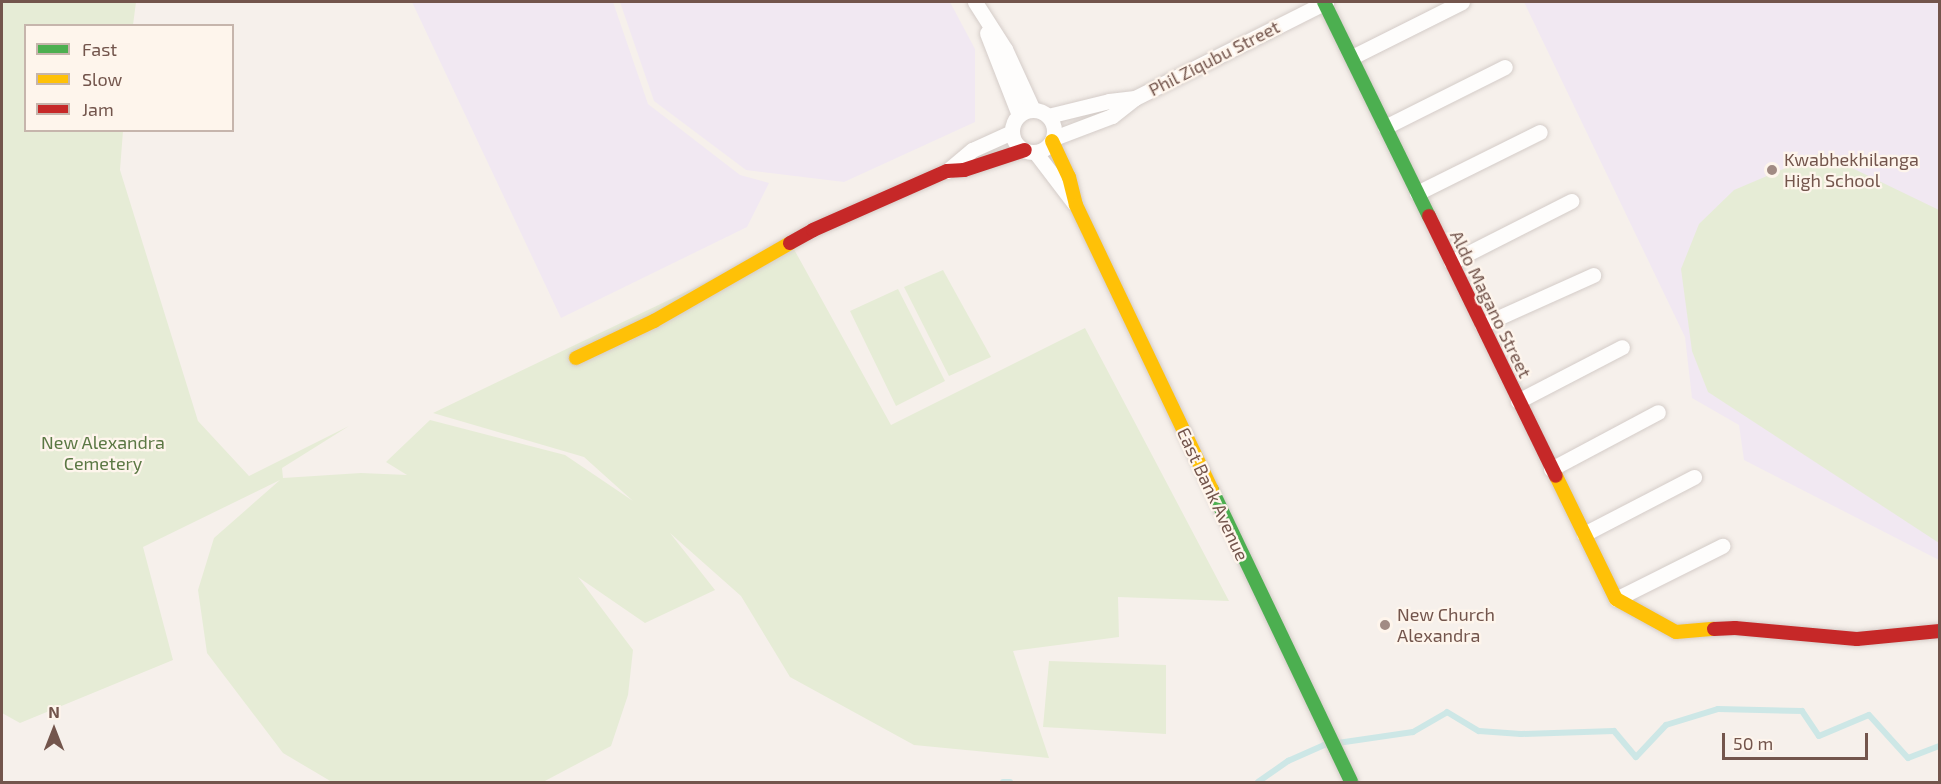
<!DOCTYPE html>
<style>
body{margin:0}
#map{position:relative;width:1941px;height:784px;overflow:hidden;background:#f6f0eb;font-family:"Exo 2",sans-serif}
div>[style]{position:absolute}
.education>*{inset:0;background:#f1e8f2}
.green>*{inset:0;background:#e6ecd6}
.stream>*{height:6px;margin:-3px;padding:0 3px;transform-origin:3px;border-radius:3px;background:#cde7e6}
.roads{filter:drop-shadow(0 0 2px #d4ccc8) drop-shadow(0 0 2px #d4ccc8)}
.street>*{height:15px;margin:-7.5px;padding:0 7.5px;transform-origin:7.5px;border-radius:7.5px;background:#fefdfc}
.street>.ring{margin:-7.5px;padding:0;box-sizing:content-box;background:none;border:15px solid #fefdfc;border-radius:50%}
.fast>*{height:14px;margin:-7px;padding:0 7px;transform-origin:7px;border-radius:7px;background:#4caf50}
.slow>*{height:14px;margin:-7px;padding:0 7px;transform-origin:7px;border-radius:7px;background:#ffc107}
.jam>*{height:14px;margin:-7px;padding:0 7px;transform-origin:7px;border-radius:7px;background:#c62828}
.dots>*{width:16px;height:16px;translate:-50% -50%;box-sizing:border-box;border:3px solid #fef5ec;border-radius:50%}
span{translate:-50% -50%;white-space:nowrap;text-align:center;line-height:1.15;-webkit-text-stroke:4.5px #fef5ec;paint-order:stroke}
.street-label{font-size:18px;color:#73554c}
.poi-label{font-size:18px;color:#73554c}
.left{translate:0 -50%;text-align:left}
.park-label{font-size:18px;color:#5b7844}
.frame{position:absolute;inset:0;border:3px solid #73554c;pointer-events:none}
.legend{position:absolute;left:24px;top:24px;width:210px;height:108px;box-sizing:border-box;background:#fef5ec;border:2px solid #c6b5ac;margin:0;padding:8px 10px;list-style:none;font-size:18px;color:#73554c}
.legend li{display:flex;align-items:center;gap:12px;height:30px}
.legend b{width:30px;border:2px solid #c6b5ac}
.north{position:absolute;left:24px;top:700px;width:60px;height:60px;-webkit-text-stroke:4px #fef5ec;paint-order:stroke;rotate:0deg;font-size:16px;font-weight:700;line-height:24px;text-align:center;color:#73554c}
.north::after{content:'';display:block;margin:auto;width:21px;height:27px;background:#73554c;clip-path:polygon(50% 0,100% 100%,50% 72%,0 100%)}
.scale{position:absolute;left:1722px;top:733px;width:146px;height:27px;box-sizing:border-box;border:3px solid #73554c;border-top:0;padding-left:8px;font-size:18px;line-height:21px;white-space:nowrap;color:#73554c;-webkit-text-stroke:4px #fef5ec;paint-order:stroke}
</style>
<div id="map">
<div class="education">
<i style="clip-path:polygon(412px 2px,613px 2px,648px 104px,740px 175px,769px 183px,747px 227px,561px 318px)"></i>
<i style="clip-path:polygon(620px 2px,950px 2px,975px 49px,975px 122px,844px 182px,746px 170px,654px 101px)"></i>
<i style="clip-path:polygon(1524px 2px,1939px 2px,1939px 560px,1744px 460px,1739px 425px,1692px 398px,1685px 337px)"></i>
</div>
<div class="green">
<i style="clip-path:polygon(2px 2px,136px 2px,133px 25px,26px 26px,26px 130px,123px 131px,120px 170px,198px 421px,249px 476px,349px 426px,282px 468px,283px 478px,361px 473px,407px 475px,386px 462px,430px 420px,565px 455px,633px 501px,584px 457px,433px 413px,790px 242px,891px 425px,1085px 328px,1229px 601px,1118px 597px,1119px 637px,1013px 651px,1049px 758px,914px 745px,790px 677px,741px 596px,670px 533px,715px 590px,645px 623px,578px 577px,633px 650px,628px 695px,611px 746px,543px 782px,332px 782px,283px 753px,207px 653px,198px 590px,214px 538px,280px 480px,143px 547px,173px 660px,20px 723px,2px 713px)"></i>
<i style="clip-path:polygon(1821px 153px,1939px 210px,1939px 543px,1708px 392px,1692px 351px,1681px 269px,1699px 224px,1734px 190px)"></i>
<i style="clip-path:polygon(943px 270px,991px 357px,949px 376px,904px 287px)"></i>
<i style="clip-path:polygon(898px 289px,945px 381px,896px 406px,850px 311px)"></i>
<i style="clip-path:polygon(1049px 661px,1166px 665px,1166px 734px,1043px 727px)"></i>
</div>
<div class="stream">
<i style="left:1003px;top:782px;width:7px"></i>
<i style="left:1258px;top:782px;width:37px;rotate:-35deg"></i>
<i style="left:1288px;top:761px;width:39px;rotate:-24deg"></i>
<i style="left:1324px;top:745px;width:90px;rotate:-8.3deg"></i>
<i style="left:1413px;top:732px;width:39px;rotate:-30deg"></i>
<i style="left:1447px;top:712px;width:37px;rotate:31deg"></i>
<i style="left:1479px;top:731px;width:42px;rotate:4.1deg"></i>
<i style="left:1521px;top:734px;width:93px;rotate:-1.8deg"></i>
<i style="left:1614px;top:731px;width:34px;rotate:50deg"></i>
<i style="left:1636px;top:757px;width:44px;rotate:-46.8deg"></i>
<i style="left:1666px;top:725px;width:54px;rotate:-17.1deg"></i>
<i style="left:1718px;top:709px;width:84px;rotate:1.4deg"></i>
<i style="left:1802px;top:711px;width:30px;rotate:56deg"></i>
<i style="left:1819px;top:736px;width:54px;rotate:-22.8deg"></i>
<i style="left:1869px;top:715px;width:58px;rotate:47.8deg"></i>
<i style="left:1908px;top:758px;width:34px;rotate:-21deg"></i>
</div>
<div class="roads">
<div class="street">
<i style="left:975px;top:2px;width:56px;rotate:57.4deg"></i>
<i style="left:1005px;top:49px;width:67px;rotate:65.3deg"></i>
<i style="left:987px;top:33px;width:88px;rotate:68.7deg"></i>
<i style="left:1352px;top:57px;width:123px;rotate:-26.6deg"></i>
<i class="ring" style="left:1012px;top:110px;width:27px;height:27px"></i>
<i style="left:1048px;top:116px;width:63px;rotate:-13.8deg"></i>
<i style="left:1109px;top:101px;width:26px;rotate:-7deg"></i>
<i style="left:1385px;top:127px;width:134px;rotate:-26.6deg"></i>
<i style="left:1054px;top:138px;width:62px;rotate:-20.8deg"></i>
<i style="left:1112px;top:116px;width:29px;rotate:-38deg"></i>
<i style="left:1135px;top:98px;width:214px;rotate:-26.7deg"></i>
<i style="left:1035px;top:152px;width:64px;rotate:52.6deg"></i>
<i style="left:947px;top:171px;width:33px;rotate:-40deg"></i>
<i style="left:972px;top:150px;width:44px;rotate:-24.2deg"></i>
<i style="left:1417px;top:193px;width:137px;rotate:-26.4deg"></i>
<i style="left:1451px;top:262px;width:135px;rotate:-26.9deg"></i>
<i style="left:1482px;top:325px;width:122px;rotate:-24.2deg"></i>
<i style="left:1518px;top:401px;width:117px;rotate:-27.4deg"></i>
<i style="left:1551px;top:469px;width:121px;rotate:-28deg"></i>
<i style="left:1584px;top:534px;width:124px;rotate:-27.4deg"></i>
<i style="left:1616px;top:599px;width:119px;rotate:-26.6deg"></i>
</div>
<div class="fast">
<i style="left:1324px;top:2px;width:238px;rotate:63.9deg"></i>
<i style="left:1212px;top:490px;width:323px;rotate:64.5deg"></i>
</div>
<div class="slow">
<i style="left:1052px;top:141px;width:40px;rotate:65deg"></i>
<i style="left:1069px;top:177px;width:29px;rotate:76deg"></i>
<i style="left:1076px;top:205px;width:316px;rotate:64.5deg"></i>
<i style="left:576px;top:358px;width:86px;rotate:-25.4deg"></i>
<i style="left:654px;top:321px;width:157px;rotate:-29.8deg"></i>
<i style="left:1556px;top:476px;width:137px;rotate:64deg"></i>
<i style="left:1616px;top:599px;width:68px;rotate:28.8deg"></i>
<i style="left:1676px;top:632px;width:38px;rotate:-5deg"></i>
</div>
<div class="jam">
<i style="left:1429px;top:216px;width:289px;rotate:64deg"></i>
<i style="left:790px;top:243px;width:26px;rotate:-29deg"></i>
<i style="left:813px;top:230px;width:146px;rotate:-23.8deg"></i>
<i style="left:947px;top:171px;width:17px;rotate:-3deg"></i>
<i style="left:964px;top:170px;width:64px;rotate:-18.2deg"></i>
<i style="left:1714px;top:629px;width:21px;rotate:-3deg"></i>
<i style="left:1735px;top:628px;width:122px;rotate:5.2deg"></i>
<i style="left:1857px;top:639px;width:83px;rotate:-5.5deg"></i>
</div>
</div>
<div class="dots">
<i style="left:1772px;top:170px;background:#a18b84"></i>
<i style="left:1385px;top:625px;background:#a18b84"></i>
</div>
<div class="street-label">
<span style="left:1214px;top:58px;rotate:-27deg">Phil Ziqubu Street</span>
<span style="left:1491px;top:304px;rotate:64deg">Aldo Magano Street</span>
<span style="left:1213px;top:494px;rotate:65deg">East Bank Avenue</span>
</div>
<div class="poi-label">
<span class="left" style="left:1784px;top:170px">Kwabhekhilanga<br>High School</span>
<span class="left" style="left:1397px;top:625px">New Church<br>Alexandra</span>
</div>
<div class="park-label">
<span style="left:103px;top:453px">New Alexandra<br>Cemetery</span>
</div>
<div class="frame"></div>
<ul class="legend">
<li><b style="height:8px;background:#4caf50"></b>Fast</li>
<li><b style="height:8px;background:#ffc107"></b>Slow</li>
<li><b style="height:8px;background:#c62828"></b>Jam</li>
</ul>
<div class="north">N</div>
<div class="scale">50 m</div>
</div>
